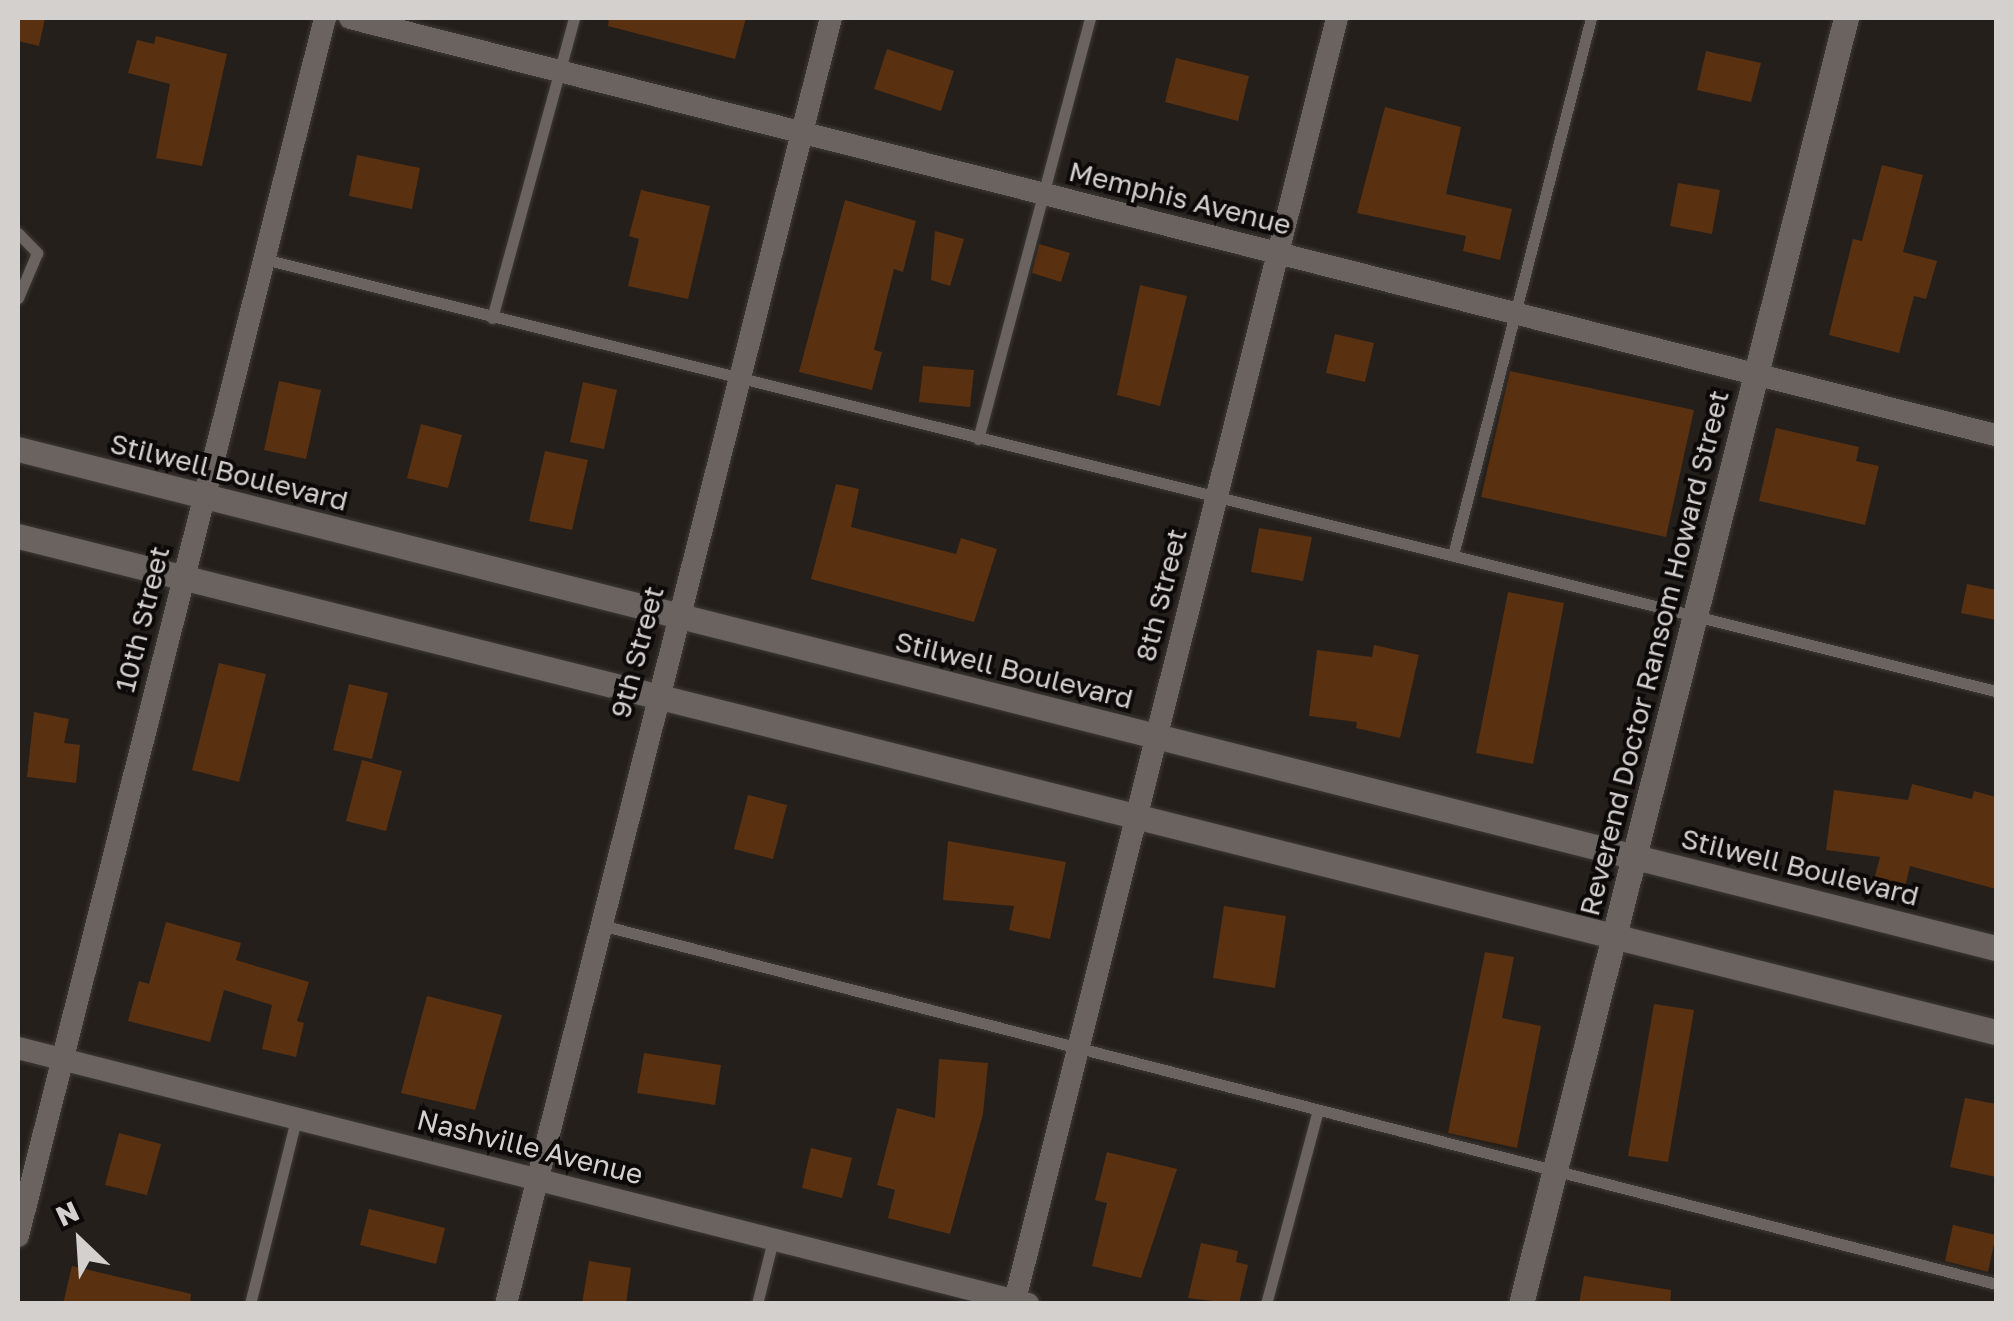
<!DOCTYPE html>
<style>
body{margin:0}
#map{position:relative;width:2014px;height:1321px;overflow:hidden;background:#241f1b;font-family:"Golos Text",sans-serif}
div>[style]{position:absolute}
.building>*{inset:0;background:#593010}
.roads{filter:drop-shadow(0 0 2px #3d3936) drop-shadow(0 0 2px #3d3936)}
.service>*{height:11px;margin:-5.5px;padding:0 5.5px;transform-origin:5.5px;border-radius:5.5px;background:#6a635f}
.minor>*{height:22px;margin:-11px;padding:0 11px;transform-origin:11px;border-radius:11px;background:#6a635f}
.tertiary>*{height:25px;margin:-12.5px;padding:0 12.5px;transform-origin:12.5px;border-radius:12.5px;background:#6a635f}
.secondary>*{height:25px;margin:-12.5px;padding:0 12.5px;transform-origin:12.5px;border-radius:12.5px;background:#6a635f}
span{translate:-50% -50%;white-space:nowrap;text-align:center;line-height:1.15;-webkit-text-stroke:8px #0c0908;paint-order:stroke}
.street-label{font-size:28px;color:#d4d0ce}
.frame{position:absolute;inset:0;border:20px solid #d4d0ce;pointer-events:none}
.north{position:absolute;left:30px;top:1191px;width:100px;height:100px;-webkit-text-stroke:8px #0c0908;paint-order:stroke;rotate:335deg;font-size:28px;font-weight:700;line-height:40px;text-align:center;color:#d4d0ce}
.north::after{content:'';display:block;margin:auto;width:35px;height:45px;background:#d4d0ce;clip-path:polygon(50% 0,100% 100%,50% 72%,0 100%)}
</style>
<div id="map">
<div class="building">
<i style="clip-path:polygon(18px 18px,45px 18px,39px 46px,18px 41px)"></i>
<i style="clip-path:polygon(609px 18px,746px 18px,735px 59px,608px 26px)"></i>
<i style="clip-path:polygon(156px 36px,227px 54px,202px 166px,156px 158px,170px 84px,128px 73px,137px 40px,154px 44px)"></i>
<i style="clip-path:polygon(887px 49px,954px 71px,941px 111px,874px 89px)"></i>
<i style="clip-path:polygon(1706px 51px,1761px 63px,1751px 102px,1697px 90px)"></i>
<i style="clip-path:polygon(1176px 58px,1249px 76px,1238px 121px,1165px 102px)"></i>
<i style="clip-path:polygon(1385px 107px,1461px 127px,1446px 194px,1512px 209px,1500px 260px,1463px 251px,1466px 236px,1357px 213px)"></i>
<i style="clip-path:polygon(357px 155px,420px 168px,412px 209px,349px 196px)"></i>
<i style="clip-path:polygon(1882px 165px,1923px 175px,1903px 252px,1937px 261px,1926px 299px,1914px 296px,1899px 353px,1829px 335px,1853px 239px,1862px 241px)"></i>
<i style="clip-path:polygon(1678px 183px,1720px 190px,1712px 234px,1670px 226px)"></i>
<i style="clip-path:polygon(641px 190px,710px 206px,688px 299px,628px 286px,639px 239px,629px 236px)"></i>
<i style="clip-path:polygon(845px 200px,916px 221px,903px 272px,894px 269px,874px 350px,882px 352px,872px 390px,799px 372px)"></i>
<i style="clip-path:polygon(935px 231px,964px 239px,950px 286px,931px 280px)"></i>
<i style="clip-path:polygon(1039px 244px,1070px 253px,1061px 282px,1032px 273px)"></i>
<i style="clip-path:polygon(1140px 285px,1187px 296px,1160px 406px,1117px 395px)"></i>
<i style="clip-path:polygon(1335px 334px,1374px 343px,1365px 382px,1326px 373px)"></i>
<i style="clip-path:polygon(923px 366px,974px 370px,970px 407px,919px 402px)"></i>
<i style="clip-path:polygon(1510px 371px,1694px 410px,1666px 537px,1481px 497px)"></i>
<i style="clip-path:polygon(279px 381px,321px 390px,306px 459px,264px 450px)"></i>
<i style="clip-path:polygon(583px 382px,617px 390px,604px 449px,570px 442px)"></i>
<i style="clip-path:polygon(421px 424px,462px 435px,448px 488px,407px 478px)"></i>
<i style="clip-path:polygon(1776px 428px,1859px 447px,1856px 461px,1879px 466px,1865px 525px,1759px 501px)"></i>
<i style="clip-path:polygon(545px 451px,588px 460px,572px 530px,529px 521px)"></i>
<i style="clip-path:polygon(836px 484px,859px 489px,851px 527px,956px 554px,961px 538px,997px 549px,974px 622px,811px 579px)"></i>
<i style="clip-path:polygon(1259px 528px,1312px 537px,1303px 581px,1251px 572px)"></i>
<i style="clip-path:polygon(1967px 584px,1996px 590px,1996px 620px,1961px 613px)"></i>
<i style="clip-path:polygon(1508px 592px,1564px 603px,1533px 764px,1476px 753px)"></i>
<i style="clip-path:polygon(1374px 645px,1419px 655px,1400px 738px,1356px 728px,1357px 722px,1309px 716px,1317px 650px,1372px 657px)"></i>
<i style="clip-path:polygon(219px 663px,266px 674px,239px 782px,192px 770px)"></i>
<i style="clip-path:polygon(349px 684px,388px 693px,372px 759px,333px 750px)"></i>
<i style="clip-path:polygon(34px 712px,69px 719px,64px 743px,80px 745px,76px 783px,27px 777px)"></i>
<i style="clip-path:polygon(362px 760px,402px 771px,386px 831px,346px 821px)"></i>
<i style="clip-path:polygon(1912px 784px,1972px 799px,1974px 791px,1996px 797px,1996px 889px,1910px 866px,1905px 887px,1874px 880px,1880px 857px,1826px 850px,1834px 790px,1908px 800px)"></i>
<i style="clip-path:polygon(748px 795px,787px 805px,773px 859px,734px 849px)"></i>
<i style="clip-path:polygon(948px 841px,1066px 862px,1050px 939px,1009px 930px,1014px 906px,943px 900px)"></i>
<i style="clip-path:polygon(1224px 906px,1286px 916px,1275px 988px,1213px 978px)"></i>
<i style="clip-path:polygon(166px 922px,241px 943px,236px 960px,309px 982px,297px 1021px,304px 1023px,296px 1057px,262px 1049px,272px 1005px,224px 990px,210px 1042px,128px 1021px,139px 981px,149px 984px)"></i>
<i style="clip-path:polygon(1485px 952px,1514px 957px,1502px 1018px,1541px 1026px,1517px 1148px,1448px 1133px)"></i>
<i style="clip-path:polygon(427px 996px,502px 1015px,475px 1110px,401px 1093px)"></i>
<i style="clip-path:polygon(1654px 1004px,1694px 1010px,1668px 1162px,1628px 1156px)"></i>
<i style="clip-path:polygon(644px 1053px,721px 1065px,715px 1105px,637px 1093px)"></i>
<i style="clip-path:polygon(939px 1059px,988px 1063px,983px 1114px,950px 1234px,888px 1218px,895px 1190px,877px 1185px,897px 1108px,935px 1118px)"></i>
<i style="clip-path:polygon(1965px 1098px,1996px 1104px,1996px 1177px,1950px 1167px)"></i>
<i style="clip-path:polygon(119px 1133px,161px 1144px,147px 1195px,105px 1185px)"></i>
<i style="clip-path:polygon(811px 1148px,852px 1158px,842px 1198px,802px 1188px)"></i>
<i style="clip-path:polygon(1107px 1152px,1177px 1169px,1141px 1278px,1092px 1266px,1107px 1203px,1095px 1200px)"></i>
<i style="clip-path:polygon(369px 1209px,445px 1228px,436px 1264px,360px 1245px)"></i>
<i style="clip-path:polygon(1953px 1225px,1996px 1235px,1988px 1272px,1945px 1261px)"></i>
<i style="clip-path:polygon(1201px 1243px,1238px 1251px,1236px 1262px,1248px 1265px,1239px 1304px,1188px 1298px)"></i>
<i style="clip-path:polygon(589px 1261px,631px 1268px,626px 1304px,582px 1304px)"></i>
<i style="clip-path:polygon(72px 1266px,191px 1294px,190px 1304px,63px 1304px)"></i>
<i style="clip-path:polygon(1584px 1276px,1671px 1290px,1670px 1304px,1579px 1304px)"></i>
</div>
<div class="roads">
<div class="service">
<i style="left:18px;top:233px;width:28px;rotate:46deg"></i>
<i style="left:37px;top:253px;width:49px;rotate:112.9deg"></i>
<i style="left:264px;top:259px;width:1785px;rotate:14.01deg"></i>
<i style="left:492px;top:318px;width:311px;rotate:-74.7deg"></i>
<i style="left:978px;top:439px;width:436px;rotate:-75.1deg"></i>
<i style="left:1453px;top:555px;width:554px;rotate:-75.59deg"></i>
<i style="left:601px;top:925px;width:1440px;rotate:14.43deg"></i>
<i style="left:250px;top:1304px;width:190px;rotate:-76deg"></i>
<i style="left:757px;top:1304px;width:66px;rotate:-76deg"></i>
<i style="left:1266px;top:1304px;width:197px;rotate:-75deg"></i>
</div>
<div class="minor">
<i style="left:350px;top:18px;width:1698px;rotate:14.22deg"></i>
<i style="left:18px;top:1048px;width:1042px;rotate:14.22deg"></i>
<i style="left:18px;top:1236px;width:1256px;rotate:-75.85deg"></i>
<i style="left:506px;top:1304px;width:1326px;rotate:-75.82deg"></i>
<i style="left:1014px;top:1304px;width:1326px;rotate:-75.9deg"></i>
</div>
<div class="tertiary">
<i style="left:1521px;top:1304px;width:1326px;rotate:-75.82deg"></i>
</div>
<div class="secondary">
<i style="left:18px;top:449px;width:2040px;rotate:14.16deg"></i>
<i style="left:18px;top:536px;width:2039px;rotate:14.08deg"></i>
</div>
</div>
<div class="street-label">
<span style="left:1180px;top:198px;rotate:14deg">Memphis Avenue</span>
<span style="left:229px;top:472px;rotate:14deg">Stilwell Boulevard</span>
<span style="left:1161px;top:595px;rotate:-76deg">8th Street</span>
<span style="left:142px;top:619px;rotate:-76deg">10th Street</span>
<span style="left:637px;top:652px;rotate:-75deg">9th Street</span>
<span style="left:1654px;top:653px;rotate:-76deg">Reverend Doctor Ransom Howard Street</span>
<span style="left:1014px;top:670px;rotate:14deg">Stilwell Boulevard</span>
<span style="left:1800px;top:867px;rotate:14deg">Stilwell Boulevard</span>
<span style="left:530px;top:1147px;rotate:14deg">Nashville Avenue</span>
</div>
<div class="frame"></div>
<div class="north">N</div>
</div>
